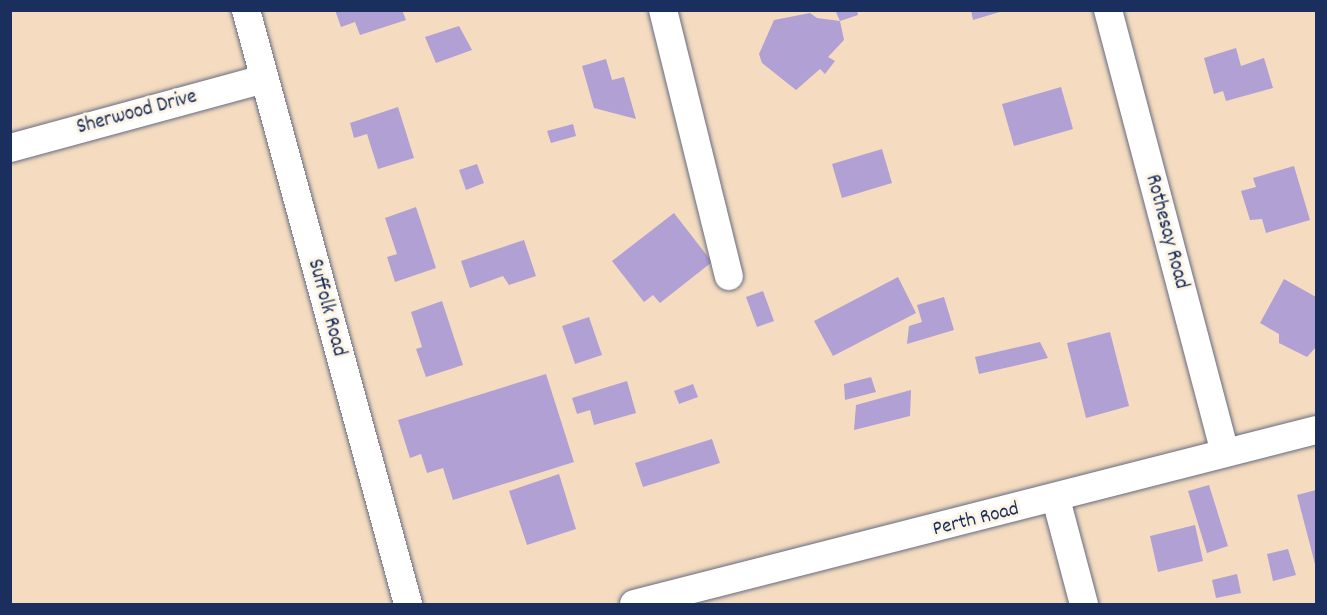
<!DOCTYPE html>
<style>
body{margin:0}
#map{position:relative;width:1327px;height:615px;overflow:hidden;background:#f5dcc0;font-family:Dekko,sans-serif}
div>[style]{position:absolute}
.building>*{inset:0;background:#b1a0d4}
.roads{filter:drop-shadow(0 0 2px #676c80) drop-shadow(0 0 2px #676c80)}
.minor>*{height:28px;margin:-14px;padding:0 14px;transform-origin:14px;border-radius:14px;background:#fff}
span{translate:-50% -50%;white-space:nowrap;text-align:center;line-height:1.15;-webkit-text-stroke:6px #fcf5e5;paint-order:stroke}
.street-label{font-size:21px;color:#1b2f5e}
.frame{position:absolute;inset:0;border:12px solid #1b2f5e;pointer-events:none}
</style>
<div id="map">
<div class="building">
<i style="clip-path:polygon(335px 10px,402px 10px,406px 20px,360px 35px,355px 22px,341px 27px)"></i>
<i style="clip-path:polygon(835px 10px,857px 10px,858px 15px,840px 21px)"></i>
<i style="clip-path:polygon(971px 10px,1003px 10px,1003px 11px,973px 20px)"></i>
<i style="clip-path:polygon(810px 13px,817px 18px,840px 21px,844px 40px,828px 57px,835px 61px,825px 74px,820px 69px,796px 90px,762px 63px,759px 54px,774px 20px)"></i>
<i style="clip-path:polygon(459px 26px,472px 50px,436px 63px,425px 37px)"></i>
<i style="clip-path:polygon(1236px 48px,1241px 66px,1264px 58px,1273px 88px,1226px 101px,1223px 91px,1214px 94px,1204px 58px)"></i>
<i style="clip-path:polygon(606px 59px,612px 80px,624px 77px,636px 119px,594px 108px,582px 66px)"></i>
<i style="clip-path:polygon(1061px 87px,1073px 129px,1014px 146px,1002px 104px)"></i>
<i style="clip-path:polygon(398px 107px,414px 158px,378px 169px,367px 134px,354px 138px,350px 123px)"></i>
<i style="clip-path:polygon(573px 124px,576px 136px,551px 143px,547px 131px)"></i>
<i style="clip-path:polygon(882px 149px,892px 183px,842px 198px,832px 164px)"></i>
<i style="clip-path:polygon(477px 164px,484px 183px,466px 190px,459px 170px)"></i>
<i style="clip-path:polygon(1294px 166px,1310px 220px,1266px 233px,1262px 219px,1250px 220px,1241px 191px,1256px 187px,1253px 178px)"></i>
<i style="clip-path:polygon(416px 207px,436px 268px,395px 282px,387px 257px,397px 254px,385px 218px)"></i>
<i style="clip-path:polygon(674px 213px,712px 262px,660px 303px,653px 295px,644px 302px,612px 261px)"></i>
<i style="clip-path:polygon(524px 240px,536px 276px,509px 285px,503px 276px,470px 288px,461px 261px)"></i>
<i style="clip-path:polygon(898px 277px,916px 313px,833px 356px,814px 321px)"></i>
<i style="clip-path:polygon(1284px 279px,1316px 297px,1316px 347px,1307px 357px,1279px 343px,1279px 334px,1260px 323px)"></i>
<i style="clip-path:polygon(763px 291px,774px 321px,757px 327px,746px 297px)"></i>
<i style="clip-path:polygon(944px 297px,954px 330px,907px 344px,909px 326px,922px 322px,917px 305px)"></i>
<i style="clip-path:polygon(442px 301px,463px 365px,426px 377px,416px 349px,422px 347px,411px 312px)"></i>
<i style="clip-path:polygon(589px 317px,602px 355px,575px 364px,562px 326px)"></i>
<i style="clip-path:polygon(1110px 332px,1129px 406px,1086px 418px,1067px 343px)"></i>
<i style="clip-path:polygon(1040px 342px,1048px 358px,979px 374px,975px 357px)"></i>
<i style="clip-path:polygon(546px 374px,574px 462px,453px 500px,443px 468px,427px 473px,421px 454px,410px 458px,398px 420px)"></i>
<i style="clip-path:polygon(871px 377px,876px 392px,845px 400px,844px 384px)"></i>
<i style="clip-path:polygon(627px 381px,636px 413px,594px 425px,590px 410px,577px 414px,572px 398px)"></i>
<i style="clip-path:polygon(693px 384px,698px 397px,679px 404px,674px 391px)"></i>
<i style="clip-path:polygon(911px 390px,910px 416px,854px 430px,856px 405px)"></i>
<i style="clip-path:polygon(712px 439px,720px 463px,643px 487px,635px 463px)"></i>
<i style="clip-path:polygon(559px 474px,576px 529px,527px 545px,509px 491px)"></i>
<i style="clip-path:polygon(1209px 485px,1228px 546px,1207px 553px,1188px 491px)"></i>
<i style="clip-path:polygon(1316px 490px,1316px 564px,1315px 564px,1297px 495px)"></i>
<i style="clip-path:polygon(1195px 525px,1203px 561px,1158px 572px,1150px 536px)"></i>
<i style="clip-path:polygon(1288px 549px,1296px 575px,1273px 581px,1267px 554px)"></i>
<i style="clip-path:polygon(1237px 574px,1241px 593px,1216px 598px,1212px 580px)"></i>
</div>
<div class="roads">
<div class="minor">
<i style="left:246px;top:10px;width:616px;rotate:74.74deg"></i>
<i style="left:663px;top:10px;width:274px;rotate:76.1deg"></i>
<i style="left:1108px;top:10px;width:458px;rotate:75.2deg"></i>
<i style="left:10px;top:148px;width:263px;rotate:-15.2deg"></i>
<i style="left:1056px;top:499px;width:109px;rotate:75.1deg"></i>
<i style="left:634px;top:604px;width:704px;rotate:-14.31deg"></i>
</div>
</div>
<div class="street-label">
<span style="left:137px;top:113px;rotate:-15deg">Sherwood Drive</span>
<span style="left:1166px;top:232px;rotate:75deg">Rothesay Road</span>
<span style="left:326px;top:308px;rotate:75deg">Suffolk Road</span>
<span style="left:976px;top:520px;rotate:-14deg">Perth Road</span>
</div>
<div class="frame"></div>
</div>
